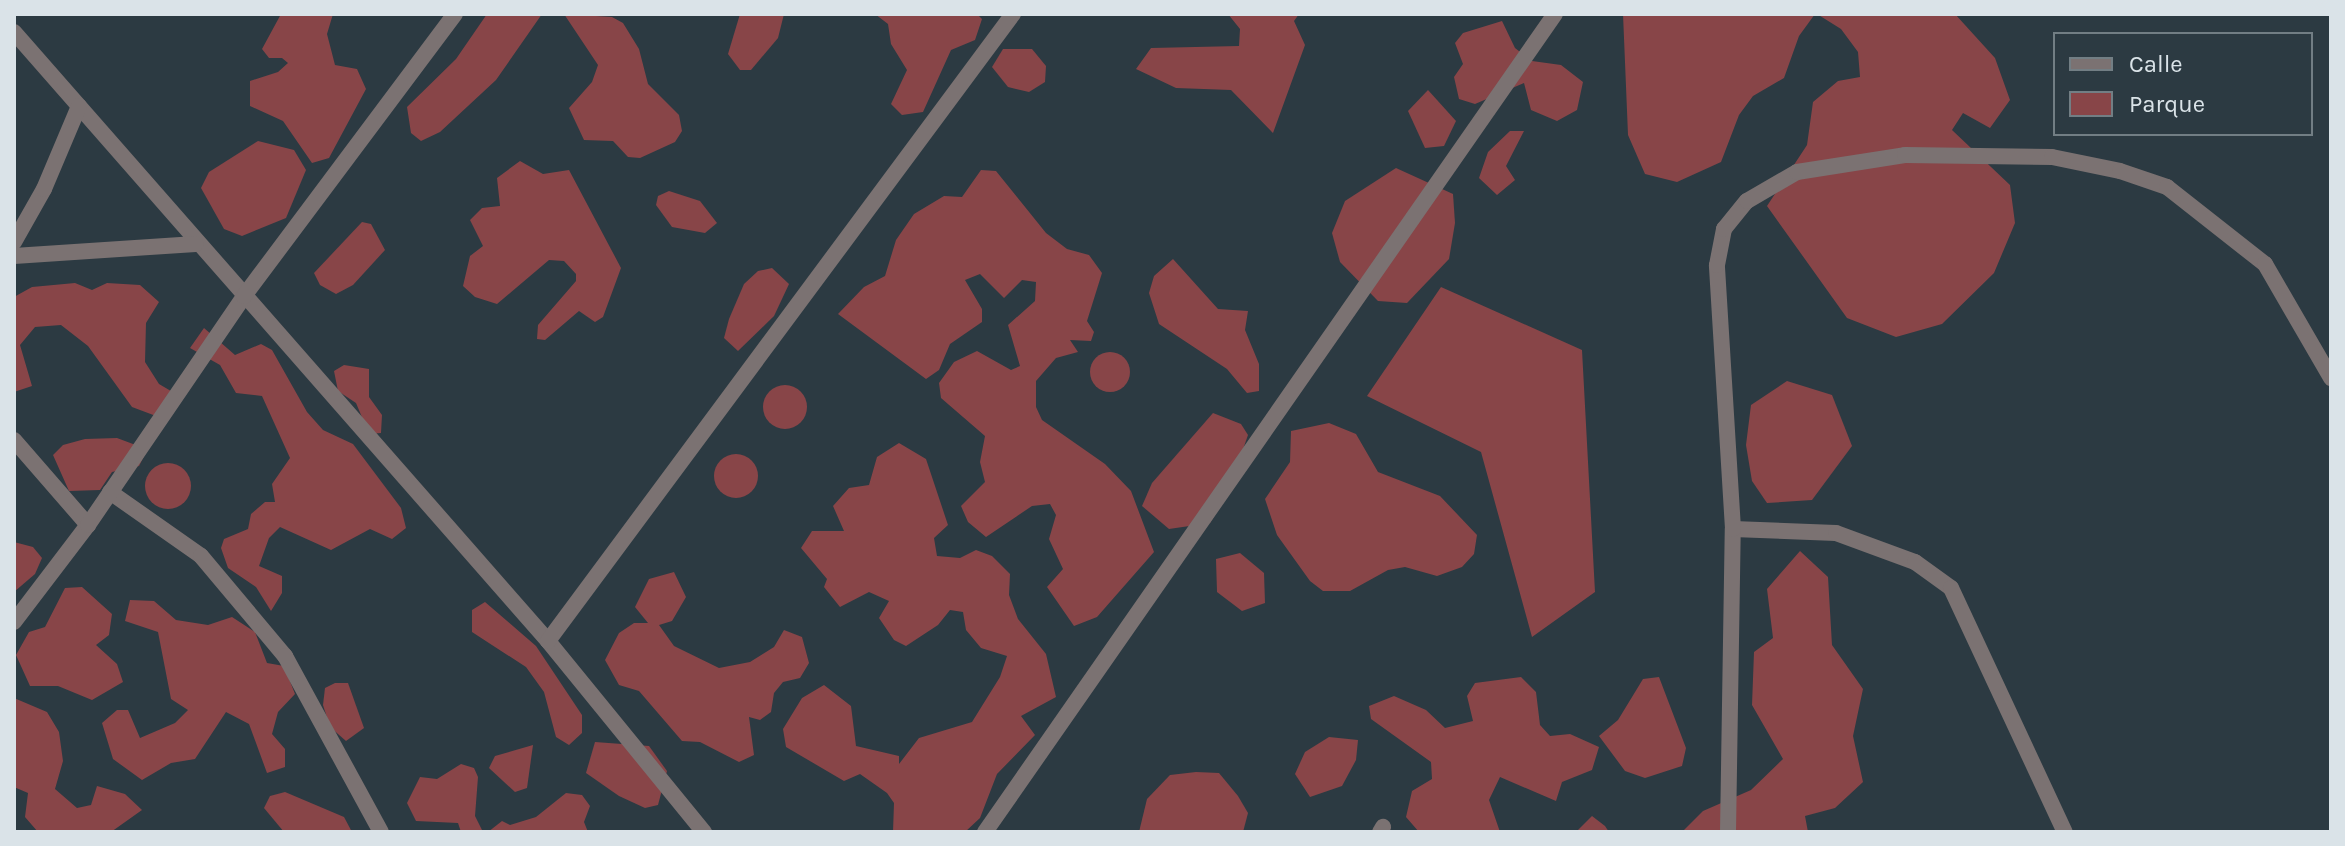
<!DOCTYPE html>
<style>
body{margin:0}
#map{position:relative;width:2345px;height:846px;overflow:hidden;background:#2c3a42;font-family:Karla,sans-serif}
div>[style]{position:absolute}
.green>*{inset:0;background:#884548}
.round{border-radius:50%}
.minor>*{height:16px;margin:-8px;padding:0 8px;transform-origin:8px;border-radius:8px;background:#7b7272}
span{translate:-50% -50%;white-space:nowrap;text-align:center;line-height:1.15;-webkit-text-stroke:8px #2c3a42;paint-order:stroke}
.frame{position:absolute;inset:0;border:16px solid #dae3e8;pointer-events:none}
.legend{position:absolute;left:2053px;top:32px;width:260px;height:104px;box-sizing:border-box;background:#2c3a42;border:2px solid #727e84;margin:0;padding:10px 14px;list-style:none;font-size:24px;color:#dae3e8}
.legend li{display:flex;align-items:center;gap:16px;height:40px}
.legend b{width:40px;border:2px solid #727e84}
</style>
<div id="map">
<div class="green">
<i style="clip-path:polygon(281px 14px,333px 14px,327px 34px,335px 65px,357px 69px,366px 89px,329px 158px,312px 163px,283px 121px,250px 106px,250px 81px,278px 72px,288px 63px,282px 58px,269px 58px,262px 49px)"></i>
<i style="clip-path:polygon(487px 14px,542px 14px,496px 80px,440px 132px,421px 141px,411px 133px,407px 107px,456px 59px)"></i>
<i style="clip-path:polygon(564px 14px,612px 17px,623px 23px,639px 49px,648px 84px,679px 115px,682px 131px,675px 142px,640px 158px,628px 157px,613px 141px,584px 140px,569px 108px,592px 82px,598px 65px)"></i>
<i style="clip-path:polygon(740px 14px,784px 14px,778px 38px,751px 70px,740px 70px,728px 54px)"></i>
<i style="clip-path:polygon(875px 14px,977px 14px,982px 19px,975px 40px,951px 50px,923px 112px,902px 115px,891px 104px,907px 70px,891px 44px,888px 24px)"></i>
<i style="clip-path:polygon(1228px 14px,1299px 14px,1294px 21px,1305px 45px,1273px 133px,1231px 90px,1176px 88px,1136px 69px,1151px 48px,1239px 46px,1240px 29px)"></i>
<i style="clip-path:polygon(1623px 14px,1815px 14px,1799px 36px,1784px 78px,1753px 96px,1739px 115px,1721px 162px,1677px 182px,1645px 174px,1628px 135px)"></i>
<i style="clip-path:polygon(1817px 14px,1955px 14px,1995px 58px,2010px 100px,1990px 128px,1963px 113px,1952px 130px,2010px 185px,2015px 223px,1994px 273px,1942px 324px,1896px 337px,1847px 318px,1767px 206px,1807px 145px,1813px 102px,1838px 81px,1860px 77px,1858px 52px,1841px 29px)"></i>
<i style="clip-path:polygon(1502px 21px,1515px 48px,1532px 61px,1561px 65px,1583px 82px,1577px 110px,1557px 121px,1531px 110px,1524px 83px,1475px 104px,1459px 99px,1454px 77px,1463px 64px,1455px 43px,1463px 33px)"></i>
<i style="clip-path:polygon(1003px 49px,1032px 49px,1046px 66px,1045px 82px,1029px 92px,1008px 87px,992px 67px)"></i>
<i style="clip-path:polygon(1428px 90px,1456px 121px,1444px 146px,1425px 148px,1408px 111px)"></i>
<i style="clip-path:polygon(1510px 131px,1524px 131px,1506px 166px,1515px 180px,1497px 195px,1479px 178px,1488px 152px)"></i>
<i style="clip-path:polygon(258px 141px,294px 150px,306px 170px,286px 218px,242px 236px,224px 229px,201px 188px,209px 172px)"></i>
<i style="clip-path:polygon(520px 161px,543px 174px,569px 170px,621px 268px,603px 317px,595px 322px,579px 311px,545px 340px,537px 339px,538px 325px,576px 281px,576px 274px,564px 261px,549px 260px,497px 304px,475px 297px,463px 286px,470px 256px,483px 246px,470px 220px,482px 208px,500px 206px,497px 178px)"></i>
<i style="clip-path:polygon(1396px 168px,1453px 194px,1455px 223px,1449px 259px,1407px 303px,1378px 301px,1340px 262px,1332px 233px,1345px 201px)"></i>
<i style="clip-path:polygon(981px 170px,996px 171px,1046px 233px,1067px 249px,1089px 255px,1102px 273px,1087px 321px,1094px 332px,1091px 341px,1070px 340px,1078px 352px,1056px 358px,1036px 381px,1036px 407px,1042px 420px,1105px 464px,1131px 491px,1154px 552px,1097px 617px,1074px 626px,1047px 587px,1063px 569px,1049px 539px,1056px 515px,1050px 504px,1032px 506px,986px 537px,968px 522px,961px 506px,985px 482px,980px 462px,985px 436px,941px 398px,939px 383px,954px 362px,977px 351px,1011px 370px,1020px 366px,1008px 325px,1035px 301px,1036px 282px,1022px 280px,1004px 298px,980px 274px,965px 280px,982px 309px,982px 322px,950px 344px,939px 370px,926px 379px,838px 314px,864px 287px,885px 276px,896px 240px,914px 214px,944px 196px,962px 197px)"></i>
<i style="clip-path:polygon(669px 191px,700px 201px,717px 223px,705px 233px,672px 227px,656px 205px,658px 196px)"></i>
<i style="clip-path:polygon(362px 222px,371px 224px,385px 250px,353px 285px,336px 294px,320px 285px,314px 273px)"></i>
<i style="clip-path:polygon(1173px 259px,1218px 309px,1248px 311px,1245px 330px,1259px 364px,1259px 391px,1247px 393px,1227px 369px,1159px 324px,1149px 293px,1154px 276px)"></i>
<i style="clip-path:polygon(772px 268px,789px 284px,774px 316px,738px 351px,724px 338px,729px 319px,744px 284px,758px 271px)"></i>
<i style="clip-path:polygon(75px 283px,92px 290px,107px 283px,140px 285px,159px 302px,146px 323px,145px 362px,159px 384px,176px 394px,156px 416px,132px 407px,88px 346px,61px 325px,35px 327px,20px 345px,32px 386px,14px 392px,14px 297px,32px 287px)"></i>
<i style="clip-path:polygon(1441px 287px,1582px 350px,1595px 592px,1532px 637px,1481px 452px,1367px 396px)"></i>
<i style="clip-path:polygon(204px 328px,235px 355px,261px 344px,272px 350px,307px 412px,323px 430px,353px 444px,401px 508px,406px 528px,392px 539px,370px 529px,331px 550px,280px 527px,269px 538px,259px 566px,282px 576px,282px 593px,271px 611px,256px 587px,228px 568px,221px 548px,224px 539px,248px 529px,251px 514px,265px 502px,275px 502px,272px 484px,290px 458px,262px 396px,236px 393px,220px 365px,190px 348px)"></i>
<i class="round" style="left:1090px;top:352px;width:40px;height:40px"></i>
<i style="clip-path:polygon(344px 365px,369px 369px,369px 397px,382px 415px,381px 433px,369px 434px,356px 403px,338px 391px,334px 371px)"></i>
<i style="clip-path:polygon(1787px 381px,1832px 395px,1852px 446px,1812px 500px,1767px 503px,1752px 481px,1746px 445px,1751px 405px)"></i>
<i class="round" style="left:763px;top:385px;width:44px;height:44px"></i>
<i style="clip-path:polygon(1213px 413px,1241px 424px,1248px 435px,1227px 495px,1210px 523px,1169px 529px,1142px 506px,1152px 483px)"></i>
<i style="clip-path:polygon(1329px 423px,1356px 434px,1378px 472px,1440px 496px,1477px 535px,1474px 554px,1462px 567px,1437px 576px,1405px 567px,1388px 570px,1350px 591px,1323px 591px,1310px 581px,1277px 535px,1265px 499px,1290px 462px,1291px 431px)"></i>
<i style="clip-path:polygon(117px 438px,141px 447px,144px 456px,139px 466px,112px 472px,100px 490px,69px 491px,53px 455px,63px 445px,85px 439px)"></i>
<i style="clip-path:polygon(899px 443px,926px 459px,948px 525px,934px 538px,937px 556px,960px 558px,976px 550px,992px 556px,1010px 574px,1009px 595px,1018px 619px,1046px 654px,1056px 697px,1021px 716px,1035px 735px,997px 774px,980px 818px,965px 832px,893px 832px,894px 803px,887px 793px,860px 774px,844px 781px,786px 747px,783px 729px,802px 698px,824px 685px,851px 706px,856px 746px,899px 756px,899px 764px,919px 738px,972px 722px,1000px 677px,1007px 656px,981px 648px,966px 630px,963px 612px,950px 610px,938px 625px,906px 646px,894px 640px,879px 618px,889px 601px,869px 592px,840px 607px,824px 587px,827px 579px,801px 548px,812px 531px,844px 531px,833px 506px,849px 488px,869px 485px,877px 457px)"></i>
<i class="round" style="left:714px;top:454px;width:44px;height:44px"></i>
<i class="round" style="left:145px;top:463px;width:46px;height:46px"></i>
<i style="clip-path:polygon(14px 542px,33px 547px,42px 558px,35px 574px,14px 592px)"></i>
<i style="clip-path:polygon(1800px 551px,1828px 577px,1832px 645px,1863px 689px,1853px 736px,1863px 782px,1835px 808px,1805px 816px,1808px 832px,1682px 832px,1703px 811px,1751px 790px,1783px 759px,1752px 705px,1754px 652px,1773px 638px,1767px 589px)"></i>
<i style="clip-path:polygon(1240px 553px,1264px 573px,1265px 603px,1242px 611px,1217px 592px,1216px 559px)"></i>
<i style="clip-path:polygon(674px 572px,686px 597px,672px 621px,659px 625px,674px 646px,719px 668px,750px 662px,774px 647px,784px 630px,802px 637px,809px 663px,800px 678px,783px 682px,774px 693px,771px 712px,760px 720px,749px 717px,754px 755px,739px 762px,700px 742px,682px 741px,639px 691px,619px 685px,605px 660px,619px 633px,634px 623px,648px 623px,635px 607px,649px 579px)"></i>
<i style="clip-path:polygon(82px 587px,112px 614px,109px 635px,96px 645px,117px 664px,123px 682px,92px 700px,58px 686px,30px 686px,16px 655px,29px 632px,45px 627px,65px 588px)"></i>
<i style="clip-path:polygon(130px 600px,154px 601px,176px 620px,208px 625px,232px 617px,255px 632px,267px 663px,284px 666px,295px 694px,278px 712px,272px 734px,285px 749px,285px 767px,267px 773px,249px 724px,226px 712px,195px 759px,171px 763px,142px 780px,113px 759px,102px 723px,117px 710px,128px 710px,140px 738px,175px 723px,188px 710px,171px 699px,158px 632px,125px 621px)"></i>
<i style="clip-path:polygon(485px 602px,536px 646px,582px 715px,582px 733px,569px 745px,556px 737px,544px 692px,526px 667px,472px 632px,472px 610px)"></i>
<i style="clip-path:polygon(1521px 677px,1536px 692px,1540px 725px,1550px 736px,1570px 734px,1599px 747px,1592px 770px,1562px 782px,1556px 801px,1500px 777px,1489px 800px,1500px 832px,1419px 832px,1406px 817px,1412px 791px,1432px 779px,1431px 762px,1371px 719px,1369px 706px,1394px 696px,1426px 710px,1445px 728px,1473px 721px,1467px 696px,1475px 683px)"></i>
<i style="clip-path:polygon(1659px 677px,1686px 748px,1682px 766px,1645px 778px,1625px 771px,1599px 736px,1618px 720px,1643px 679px)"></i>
<i style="clip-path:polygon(335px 683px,348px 683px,364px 728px,346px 741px,330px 727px,323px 705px,325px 688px)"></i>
<i style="clip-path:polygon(14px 698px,47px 712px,59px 732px,63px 761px,55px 789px,77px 808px,91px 805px,97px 786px,125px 794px,142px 810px,111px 832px,38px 832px,25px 817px,28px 793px,14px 787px)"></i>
<i style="clip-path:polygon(1329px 737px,1358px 740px,1356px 760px,1342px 786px,1310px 797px,1295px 774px,1305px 752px)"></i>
<i style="clip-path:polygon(595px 742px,649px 746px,667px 771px,658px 805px,645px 808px,619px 796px,586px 773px)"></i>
<i style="clip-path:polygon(533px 745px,527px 788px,515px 792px,489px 768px,495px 756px)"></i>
<i style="clip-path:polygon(461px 764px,474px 768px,478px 777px,475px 816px,483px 832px,461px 832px,458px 823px,416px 821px,407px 803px,420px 777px,437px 779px)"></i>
<i style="clip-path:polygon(1196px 772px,1219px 773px,1238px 796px,1248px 813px,1243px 832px,1139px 832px,1147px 799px,1170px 775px)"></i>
<i style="clip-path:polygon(285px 792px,344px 817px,352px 832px,284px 832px,264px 808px,270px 796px)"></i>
<i style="clip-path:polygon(566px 793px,582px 795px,590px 806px,584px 822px,588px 832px,488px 832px,502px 821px,510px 825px,536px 817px)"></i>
<i style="clip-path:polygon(1592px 816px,1605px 826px,1609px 832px,1576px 832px)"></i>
</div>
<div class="minor">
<i style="left:14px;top:32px;width:810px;rotate:48.75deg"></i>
<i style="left:548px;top:641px;width:247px;rotate:50.8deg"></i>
<i style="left:14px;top:242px;width:61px;rotate:-60.5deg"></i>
<i style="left:44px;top:189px;width:90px;rotate:-67.1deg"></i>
<i style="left:14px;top:256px;width:182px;rotate:-3.8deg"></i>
<i style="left:14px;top:440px;width:113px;rotate:49deg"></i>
<i style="left:110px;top:492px;width:111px;rotate:35.1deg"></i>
<i style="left:201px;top:556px;width:131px;rotate:50deg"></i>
<i style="left:285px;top:656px;width:200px;rotate:61.4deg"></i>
<i style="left:1733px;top:529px;width:103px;rotate:2.2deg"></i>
<i style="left:1836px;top:533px;width:84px;rotate:20.2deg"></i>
<i style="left:1915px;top:562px;width:44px;rotate:35.8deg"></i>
<i style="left:1951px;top:588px;width:269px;rotate:65deg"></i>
<i style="left:14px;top:622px;width:122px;rotate:-52.7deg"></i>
<i style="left:88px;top:525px;width:277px;rotate:-55.7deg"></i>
<i style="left:244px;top:296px;width:352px;rotate:-53.2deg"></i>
<i style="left:548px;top:641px;width:781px;rotate:-53.44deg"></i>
<i style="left:985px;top:832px;width:997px;rotate:-55.13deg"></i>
<i style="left:1380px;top:832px;width:6px;rotate:-59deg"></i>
<i style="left:1728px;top:832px;width:303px;rotate:-89.1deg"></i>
<i style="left:1733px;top:529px;width:264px;rotate:-93.5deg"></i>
<i style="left:1717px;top:265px;width:37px;rotate:-79deg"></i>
<i style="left:1724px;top:229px;width:36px;rotate:-51deg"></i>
<i style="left:1747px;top:201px;width:58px;rotate:-30.1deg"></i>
<i style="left:1797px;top:172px;width:109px;rotate:-8.9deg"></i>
<i style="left:1905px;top:155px;width:147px;rotate:0.8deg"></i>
<i style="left:2052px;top:157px;width:69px;rotate:11.6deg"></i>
<i style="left:2120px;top:171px;width:50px;rotate:18.8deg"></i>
<i style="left:2167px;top:187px;width:125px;rotate:38.2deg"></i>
<i style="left:2265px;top:264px;width:132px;rotate:59.9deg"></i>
</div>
<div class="frame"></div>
<ul class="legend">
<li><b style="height:10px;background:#7b7272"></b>Calle</li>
<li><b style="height:22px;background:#884548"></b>Parque</li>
</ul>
</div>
